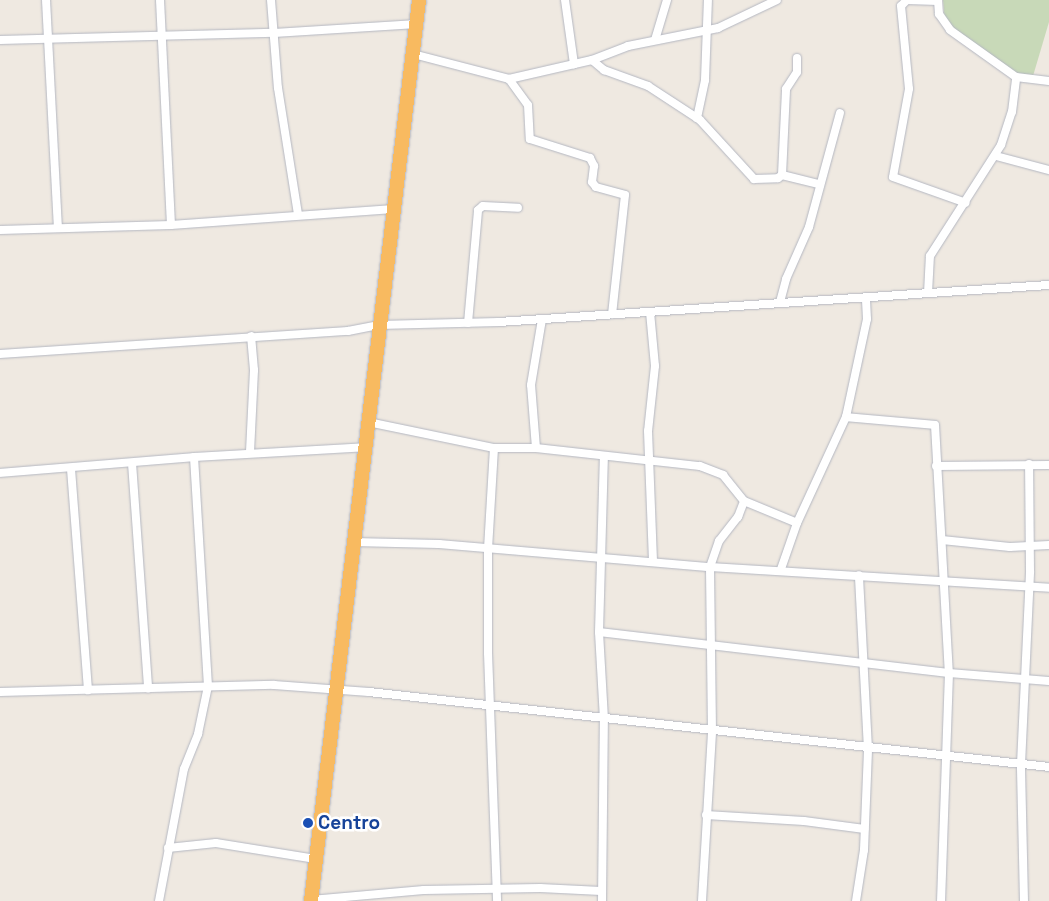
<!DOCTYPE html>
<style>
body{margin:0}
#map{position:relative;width:1049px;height:901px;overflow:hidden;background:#efe9e1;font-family:"Space Grotesk",sans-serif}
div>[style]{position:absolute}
.cemetery>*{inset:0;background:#c8d9b8}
.roads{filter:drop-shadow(0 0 1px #b4b7c1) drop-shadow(0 0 1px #b4b7c1)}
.minor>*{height:8px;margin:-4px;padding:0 4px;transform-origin:4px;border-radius:4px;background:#fff}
.trunk>*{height:14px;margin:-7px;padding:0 7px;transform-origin:7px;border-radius:7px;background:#f8ba60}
.dots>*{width:14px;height:14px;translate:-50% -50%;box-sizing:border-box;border:2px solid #fff;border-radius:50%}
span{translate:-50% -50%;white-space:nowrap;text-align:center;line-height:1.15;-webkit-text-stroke:5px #fff;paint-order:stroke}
.transit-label{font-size:19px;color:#164399;font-weight:700}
.left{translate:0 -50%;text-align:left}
</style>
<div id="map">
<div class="cemetery">
<i style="clip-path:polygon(943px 0,1049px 0,1049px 22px,1033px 76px,1015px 73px,945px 22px)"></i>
</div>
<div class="roads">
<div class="minor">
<i style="left:46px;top:0;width:226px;rotate:87deg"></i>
<i style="left:160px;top:0;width:225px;rotate:87.2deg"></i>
<i style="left:271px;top:0;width:88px;rotate:85.5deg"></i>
<i style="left:278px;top:88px;width:128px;rotate:81deg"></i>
<i style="left:565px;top:0;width:65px;rotate:82deg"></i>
<i style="left:938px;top:0;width:14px;rotate:86deg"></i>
<i style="left:939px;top:14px;width:19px;rotate:55deg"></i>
<i style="left:950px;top:30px;width:81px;rotate:35.5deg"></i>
<i style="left:1016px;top:77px;width:33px;rotate:7deg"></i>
<i style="left:938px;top:1px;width:31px;rotate:-178deg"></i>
<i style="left:907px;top:0;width:8px;rotate:135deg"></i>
<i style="left:901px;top:6px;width:83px;rotate:84.5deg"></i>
<i style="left:909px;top:89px;width:89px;rotate:100.3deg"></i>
<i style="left:893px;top:177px;width:77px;rotate:19.6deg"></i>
<i style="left:0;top:40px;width:274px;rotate:-1.5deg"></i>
<i style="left:274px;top:33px;width:143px;rotate:-3.6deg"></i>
<i style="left:655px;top:40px;width:42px;rotate:-73.3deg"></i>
<i style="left:413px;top:54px;width:99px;rotate:14.6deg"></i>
<i style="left:509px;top:79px;width:85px;rotate:-12.9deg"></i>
<i style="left:592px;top:60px;width:39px;rotate:-21deg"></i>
<i style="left:628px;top:46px;width:92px;rotate:-11.3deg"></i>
<i style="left:718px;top:28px;width:65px;rotate:-25.4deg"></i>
<i style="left:592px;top:60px;width:16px;rotate:40deg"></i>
<i style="left:604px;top:70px;width:47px;rotate:20deg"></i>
<i style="left:648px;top:86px;width:62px;rotate:33.2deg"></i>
<i style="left:700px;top:120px;width:80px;rotate:47.5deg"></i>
<i style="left:754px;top:179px;width:24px;rotate:-2deg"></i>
<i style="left:778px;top:178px;width:5px;rotate:-37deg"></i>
<i style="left:782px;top:175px;width:38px;rotate:14deg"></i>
<i style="left:509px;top:79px;width:32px;rotate:54deg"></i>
<i style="left:528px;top:105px;width:34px;rotate:87deg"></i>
<i style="left:530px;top:139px;width:63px;rotate:17.6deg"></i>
<i style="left:590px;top:158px;width:9px;rotate:63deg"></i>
<i style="left:594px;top:166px;width:16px;rotate:97deg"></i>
<i style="left:592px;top:182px;width:6px;rotate:51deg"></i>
<i style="left:596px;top:187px;width:30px;rotate:15deg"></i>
<i style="left:625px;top:195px;width:120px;rotate:96.2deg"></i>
<i style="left:697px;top:118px;width:39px;rotate:-78deg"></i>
<i style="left:705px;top:80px;width:80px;rotate:-87.9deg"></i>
<i style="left:996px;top:156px;width:55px;rotate:14.8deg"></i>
<i style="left:782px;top:175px;width:86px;rotate:-87.3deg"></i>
<i style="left:786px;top:89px;width:20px;rotate:-57deg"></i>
<i style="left:797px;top:72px;width:14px;rotate:-90deg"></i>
<i style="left:0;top:230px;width:171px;rotate:-1.7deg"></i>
<i style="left:171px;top:225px;width:223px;rotate:-4.1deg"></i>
<i style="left:928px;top:293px;width:37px;rotate:-87deg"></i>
<i style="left:930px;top:256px;width:132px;rotate:-57.4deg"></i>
<i style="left:1001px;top:145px;width:35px;rotate:-72deg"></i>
<i style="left:1012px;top:112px;width:35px;rotate:-83deg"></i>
<i style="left:780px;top:302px;width:24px;rotate:-75deg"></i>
<i style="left:786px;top:279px;width:57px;rotate:-66.1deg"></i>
<i style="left:809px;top:227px;width:118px;rotate:-74.8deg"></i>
<i style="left:650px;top:312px;width:54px;rotate:84.7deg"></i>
<i style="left:655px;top:366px;width:65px;rotate:96.1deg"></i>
<i style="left:648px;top:431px;width:131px;rotate:87.8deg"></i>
<i style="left:468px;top:323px;width:113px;rotate:-84.9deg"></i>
<i style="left:478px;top:210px;width:6px;rotate:-39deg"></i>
<i style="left:483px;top:206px;width:35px;rotate:3deg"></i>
<i style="left:0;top:354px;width:349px;rotate:-3.8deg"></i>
<i style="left:348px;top:331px;width:32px;rotate:-11deg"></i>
<i style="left:379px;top:325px;width:120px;rotate:-1.4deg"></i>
<i style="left:499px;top:322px;width:551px;rotate:-3.85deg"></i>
<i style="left:846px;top:417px;width:89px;rotate:5.1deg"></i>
<i style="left:935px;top:425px;width:248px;rotate:86.8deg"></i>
<i style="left:949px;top:673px;width:228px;rotate:92deg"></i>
<i style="left:368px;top:422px;width:129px;rotate:11.7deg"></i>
<i style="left:494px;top:448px;width:42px"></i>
<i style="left:536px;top:448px;width:165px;rotate:6.3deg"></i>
<i style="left:700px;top:466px;width:25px;rotate:21deg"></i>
<i style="left:723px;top:475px;width:33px;rotate:51deg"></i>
<i style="left:744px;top:501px;width:57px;rotate:22.5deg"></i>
<i style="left:494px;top:448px;width:101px;rotate:93.4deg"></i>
<i style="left:488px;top:549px;width:104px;rotate:90deg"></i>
<i style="left:488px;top:653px;width:248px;rotate:87.9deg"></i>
<i style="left:536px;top:448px;width:63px;rotate:-94.5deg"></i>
<i style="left:531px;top:385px;width:67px;rotate:-80.5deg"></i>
<i style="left:250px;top:452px;width:82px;rotate:-87.2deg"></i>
<i style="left:254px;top:370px;width:34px;rotate:-95deg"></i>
<i style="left:132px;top:463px;width:226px;rotate:85.9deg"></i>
<i style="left:936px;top:466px;width:113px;rotate:-0.5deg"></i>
<i style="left:71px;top:469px;width:222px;rotate:85.6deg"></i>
<i style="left:0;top:473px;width:195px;rotate:-4.7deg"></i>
<i style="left:942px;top:540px;width:68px;rotate:5.9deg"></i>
<i style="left:1010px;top:547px;width:39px;rotate:-3deg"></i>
<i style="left:353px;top:542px;width:86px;rotate:1.3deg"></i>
<i style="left:439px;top:544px;width:272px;rotate:4.9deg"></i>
<i style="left:710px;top:567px;width:340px;rotate:3.5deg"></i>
<i style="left:781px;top:569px;width:49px;rotate:-70.8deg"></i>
<i style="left:797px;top:523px;width:117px;rotate:-65.2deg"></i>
<i style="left:846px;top:417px;width:100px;rotate:-77.9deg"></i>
<i style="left:867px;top:319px;width:22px;rotate:-93deg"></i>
<i style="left:599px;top:632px;width:352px;rotate:6.7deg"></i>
<i style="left:949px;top:673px;width:100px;rotate:4.6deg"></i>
<i style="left:0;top:692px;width:274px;rotate:-1.5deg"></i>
<i style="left:274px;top:685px;width:95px;rotate:4.2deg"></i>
<i style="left:369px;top:692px;width:684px;rotate:6.29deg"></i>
<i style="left:706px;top:815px;width:98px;rotate:3.5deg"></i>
<i style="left:804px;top:821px;width:61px;rotate:7.6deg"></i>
<i style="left:168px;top:848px;width:48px;rotate:-5.9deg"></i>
<i style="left:216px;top:843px;width:101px;rotate:9.1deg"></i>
<i style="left:311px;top:900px;width:113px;rotate:-5.1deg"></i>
<i style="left:424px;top:890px;width:116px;rotate:-1deg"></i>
<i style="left:540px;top:888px;width:61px;rotate:2.8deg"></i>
<i style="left:159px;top:901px;width:134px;rotate:-79.3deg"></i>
<i style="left:184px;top:769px;width:38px;rotate:-68deg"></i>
<i style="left:198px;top:734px;width:49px;rotate:-78.2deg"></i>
<i style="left:208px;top:686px;width:229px;rotate:-93.5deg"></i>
<i style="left:194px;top:457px;width:171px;rotate:-3.3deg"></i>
<i style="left:602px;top:901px;width:182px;rotate:-89.4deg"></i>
<i style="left:604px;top:719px;width:87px;rotate:-93.3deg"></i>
<i style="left:599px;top:632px;width:175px;rotate:-88.4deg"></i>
<i style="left:702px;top:901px;width:169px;rotate:-86.6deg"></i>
<i style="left:712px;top:732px;width:165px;rotate:-90.7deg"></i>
<i style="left:710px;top:567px;width:28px;rotate:-71deg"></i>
<i style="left:719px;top:541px;width:31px;rotate:-52deg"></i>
<i style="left:738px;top:517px;width:17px;rotate:-69deg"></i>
<i style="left:856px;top:901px;width:52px;rotate:-81.1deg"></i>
<i style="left:864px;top:850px;width:101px;rotate:-87.7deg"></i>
<i style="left:868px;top:749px;width:174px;rotate:-93deg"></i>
<i style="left:1024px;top:901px;width:137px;rotate:-91.3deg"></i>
<i style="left:1021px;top:764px;width:193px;rotate:-87.3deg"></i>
<i style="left:1030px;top:571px;width:107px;rotate:-90.5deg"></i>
</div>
<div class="trunk">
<i style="left:311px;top:901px;width:907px;rotate:-83.16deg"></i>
</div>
</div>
<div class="dots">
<i style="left:308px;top:823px;background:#1a4fb4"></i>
</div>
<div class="transit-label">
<span class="left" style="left:318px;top:823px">Centro</span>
</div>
</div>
